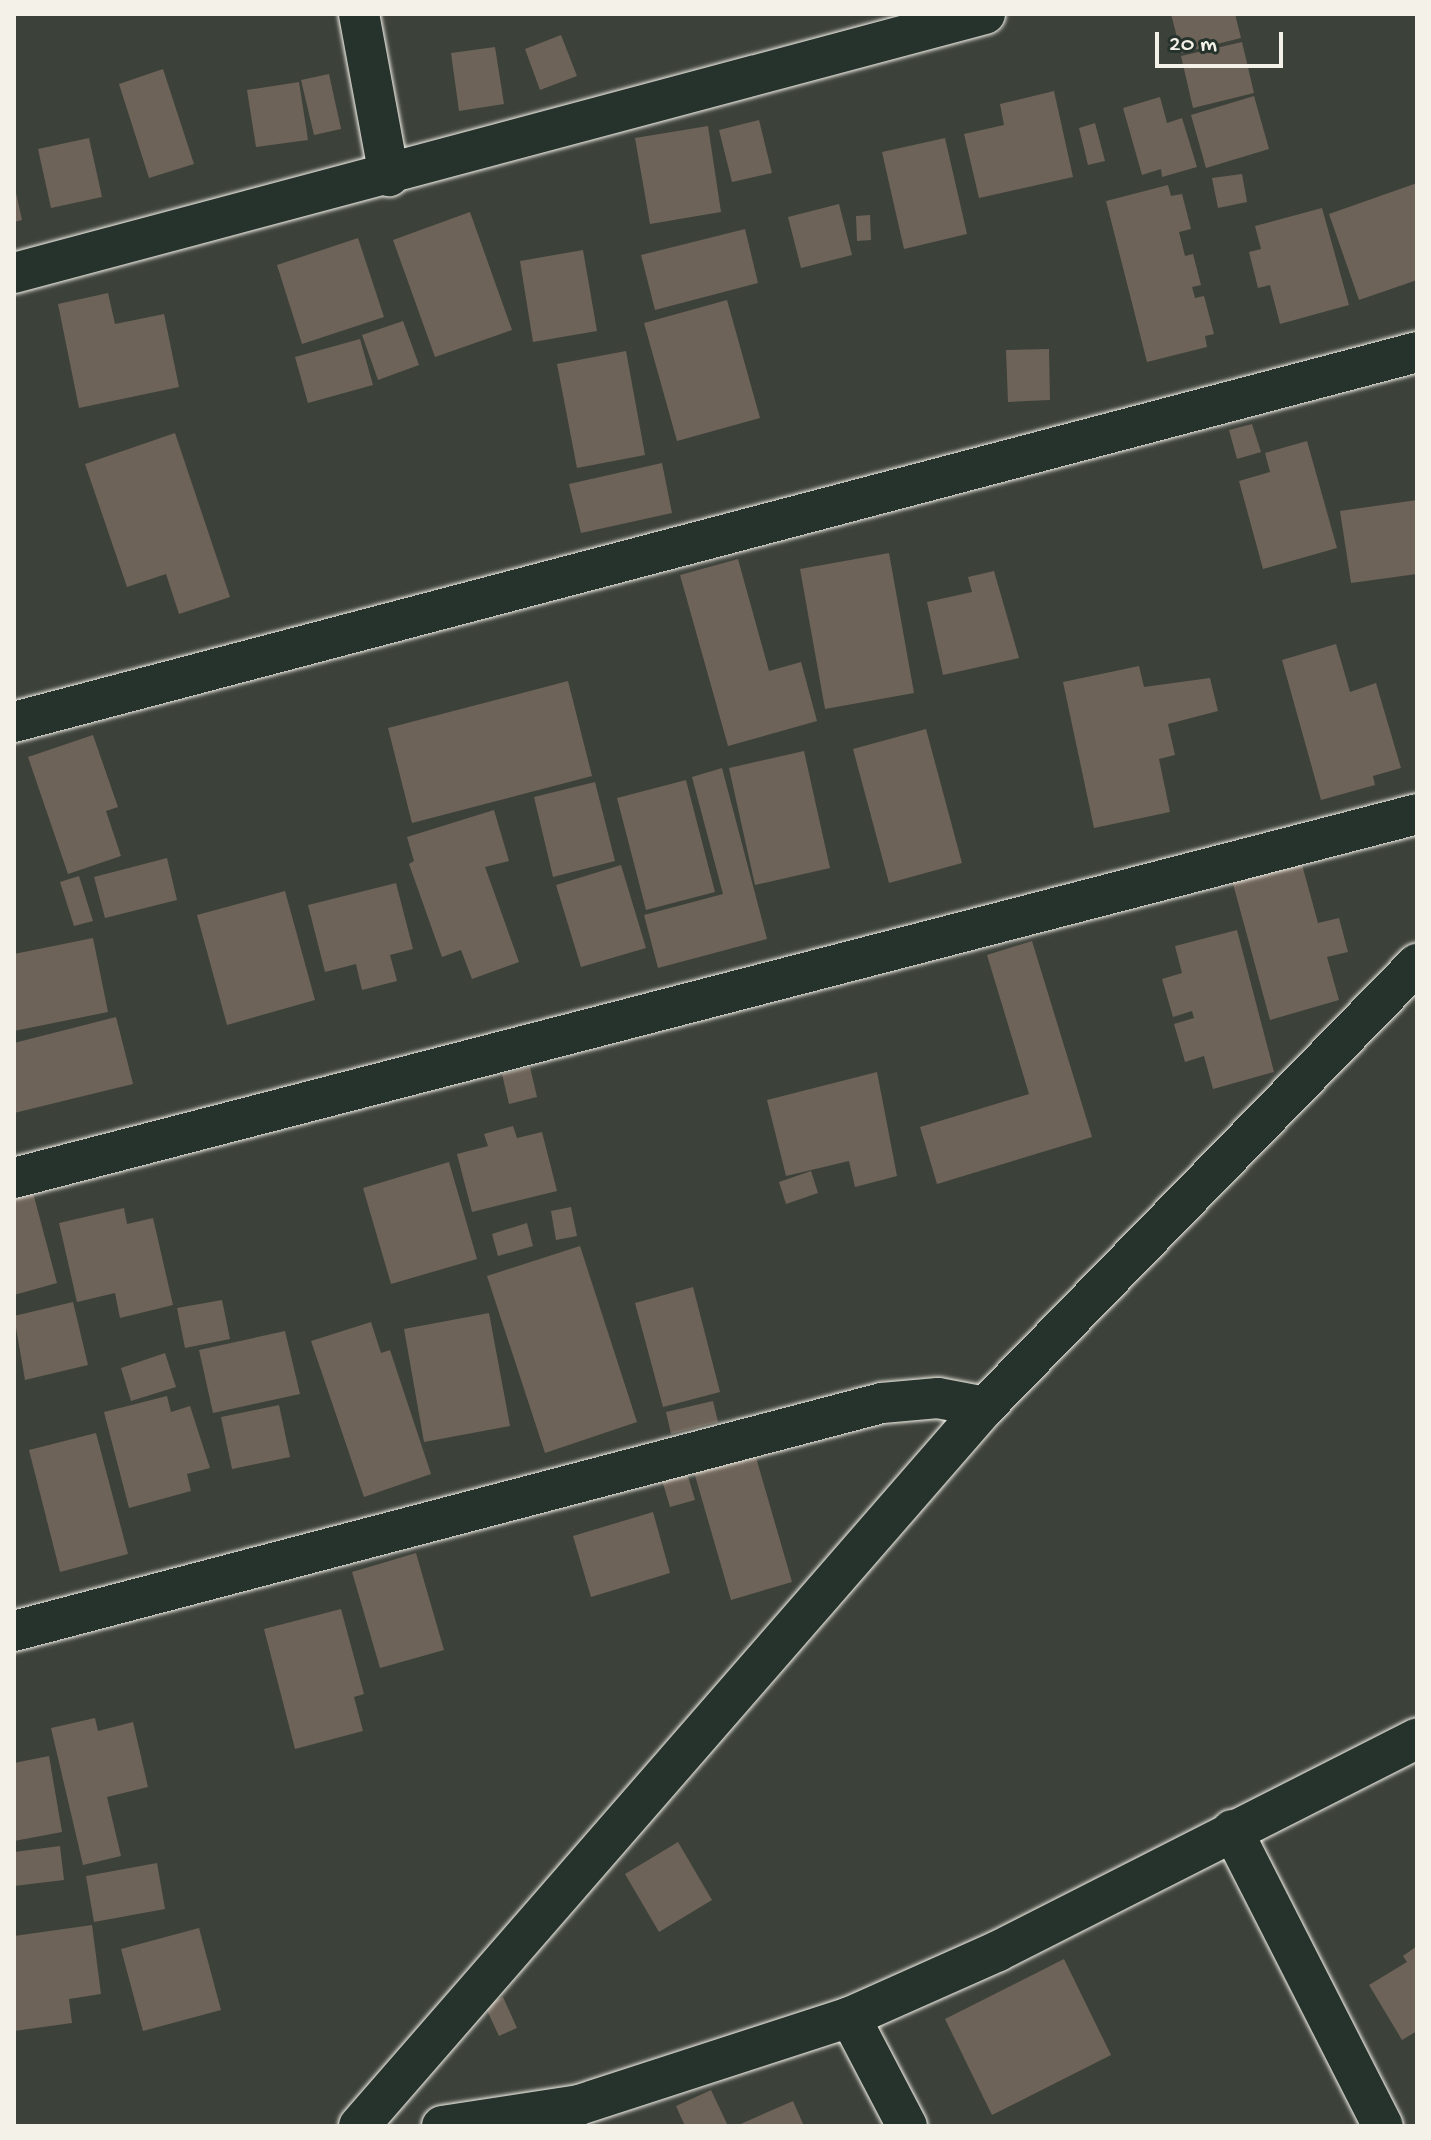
<!DOCTYPE html>
<style>
body{margin:0}
#map{position:relative;width:1431px;height:2140px;overflow:hidden;background:#3c413a;font-family:"Gochi Hand",sans-serif}
div>[style]{position:absolute}
.building>*{inset:0;background:#6e6358}
.roads{filter:drop-shadow(0 0 2px #f4f1e8) drop-shadow(0 0 2px #f4f1e8)}
.minor>*{height:40px;margin:-20px;padding:0 20px;transform-origin:20px;border-radius:20px;background:#26332d}
span{translate:-50% -50%;white-space:nowrap;text-align:center;line-height:1.15;-webkit-text-stroke:8px #26332d;paint-order:stroke}
.frame{position:absolute;inset:0;border:16px solid #f4f1e8;pointer-events:none}
.scale{position:absolute;left:1155px;top:32px;width:128px;height:36px;box-sizing:border-box;border:4px solid #f4f1e8;border-top:0;padding-left:10px;font-size:24px;line-height:28px;white-space:nowrap;color:#f4f1e8;-webkit-text-stroke:6px #26332d;paint-order:stroke}
</style>
<div id="map">
<div class="building">
<i style="clip-path:polygon(1171px 14px,1235px 14px,1241px 38px,1181px 53px)"></i>
<i style="clip-path:polygon(561px 35px,577px 76px,540px 90px,525px 49px)"></i>
<i style="clip-path:polygon(1242px 42px,1254px 93px,1193px 108px,1181px 56px)"></i>
<i style="clip-path:polygon(495px 47px,504px 104px,459px 111px,451px 53px)"></i>
<i style="clip-path:polygon(163px 69px,194px 164px,149px 178px,119px 84px)"></i>
<i style="clip-path:polygon(329px 74px,341px 129px,314px 135px,301px 80px)"></i>
<i style="clip-path:polygon(299px 82px,308px 140px,256px 147px,247px 90px)"></i>
<i style="clip-path:polygon(1054px 91px,1073px 177px,979px 198px,964px 134px,1004px 125px,1000px 104px)"></i>
<i style="clip-path:polygon(1254px 96px,1269px 149px,1206px 168px,1191px 115px)"></i>
<i style="clip-path:polygon(1160px 97px,1167px 123px,1182px 118px,1197px 167px,1162px 177px,1161px 169px,1142px 175px,1123px 108px)"></i>
<i style="clip-path:polygon(759px 120px,772px 173px,732px 182px,719px 130px)"></i>
<i style="clip-path:polygon(1095px 123px,1105px 161px,1088px 165px,1079px 128px)"></i>
<i style="clip-path:polygon(708px 126px,721px 212px,650px 224px,635px 138px)"></i>
<i style="clip-path:polygon(89px 138px,102px 197px,51px 208px,38px 149px)"></i>
<i style="clip-path:polygon(945px 138px,967px 234px,904px 249px,882px 152px)"></i>
<i style="clip-path:polygon(1242px 174px,1247px 202px,1218px 208px,1212px 178px)"></i>
<i style="clip-path:polygon(1417px 183px,1417px 280px,1359px 300px,1329px 214px)"></i>
<i style="clip-path:polygon(14px 184px,22px 220px,14px 222px)"></i>
<i style="clip-path:polygon(1168px 185px,1171px 196px,1182px 194px,1191px 229px,1179px 232px,1185px 256px,1193px 254px,1201px 285px,1192px 287px,1195px 298px,1204px 296px,1214px 334px,1205px 336px,1207px 347px,1147px 362px,1106px 201px)"></i>
<i style="clip-path:polygon(839px 204px,852px 255px,801px 268px,788px 217px)"></i>
<i style="clip-path:polygon(1322px 208px,1349px 305px,1280px 324px,1270px 285px,1258px 288px,1249px 252px,1261px 249px,1255px 226px)"></i>
<i style="clip-path:polygon(470px 212px,512px 330px,435px 357px,393px 240px)"></i>
<i style="clip-path:polygon(870px 215px,871px 240px,857px 241px,856px 216px)"></i>
<i style="clip-path:polygon(745px 229px,758px 283px,655px 310px,641px 255px)"></i>
<i style="clip-path:polygon(358px 238px,384px 317px,302px 344px,277px 265px)"></i>
<i style="clip-path:polygon(583px 250px,597px 331px,533px 342px,520px 261px)"></i>
<i style="clip-path:polygon(108px 293px,115px 324px,164px 314px,179px 387px,79px 408px,58px 304px)"></i>
<i style="clip-path:polygon(727px 300px,760px 418px,677px 441px,644px 323px)"></i>
<i style="clip-path:polygon(403px 321px,419px 365px,378px 380px,362px 335px)"></i>
<i style="clip-path:polygon(360px 339px,373px 385px,308px 403px,295px 357px)"></i>
<i style="clip-path:polygon(1049px 349px,1050px 400px,1008px 402px,1006px 350px)"></i>
<i style="clip-path:polygon(626px 351px,645px 455px,577px 468px,557px 364px)"></i>
<i style="clip-path:polygon(1252px 424px,1261px 452px,1237px 459px,1229px 430px)"></i>
<i style="clip-path:polygon(175px 433px,230px 597px,179px 614px,166px 574px,127px 587px,85px 464px)"></i>
<i style="clip-path:polygon(1307px 441px,1337px 548px,1263px 569px,1239px 481px,1270px 472px,1265px 453px)"></i>
<i style="clip-path:polygon(662px 463px,672px 513px,581px 533px,569px 484px)"></i>
<i style="clip-path:polygon(1417px 500px,1417px 574px,1351px 583px,1340px 511px)"></i>
<i style="clip-path:polygon(889px 553px,914px 693px,825px 709px,800px 569px)"></i>
<i style="clip-path:polygon(738px 559px,769px 671px,801px 662px,817px 721px,728px 746px,680px 575px)"></i>
<i style="clip-path:polygon(994px 571px,1019px 658px,943px 675px,927px 602px,972px 592px,968px 577px)"></i>
<i style="clip-path:polygon(1336px 644px,1350px 692px,1376px 683px,1401px 768px,1373px 776px,1375px 785px,1321px 800px,1282px 660px)"></i>
<i style="clip-path:polygon(1139px 666px,1144px 687px,1210px 678px,1218px 711px,1168px 724px,1175px 755px,1159px 759px,1170px 812px,1094px 828px,1063px 682px)"></i>
<i style="clip-path:polygon(568px 681px,592px 776px,412px 823px,388px 728px)"></i>
<i style="clip-path:polygon(926px 729px,962px 863px,889px 883px,853px 749px)"></i>
<i style="clip-path:polygon(93px 735px,118px 807px,106px 811px,121px 856px,68px 874px,28px 757px)"></i>
<i style="clip-path:polygon(804px 751px,830px 868px,755px 885px,729px 768px)"></i>
<i style="clip-path:polygon(722px 768px,767px 939px,658px 968px,644px 915px,723px 894px,692px 777px)"></i>
<i style="clip-path:polygon(686px 780px,715px 892px,646px 910px,617px 798px)"></i>
<i style="clip-path:polygon(595px 782px,615px 861px,553px 877px,534px 797px)"></i>
<i style="clip-path:polygon(494px 810px,509px 861px,485px 867px,519px 962px,472px 979px,461px 950px,442px 957px,409px 864px,414px 861px,407px 837px)"></i>
<i style="clip-path:polygon(167px 858px,177px 900px,105px 918px,94px 877px)"></i>
<i style="clip-path:polygon(1301px 861px,1318px 923px,1339px 918px,1348px 952px,1327px 957px,1339px 1000px,1270px 1020px,1232px 880px)"></i>
<i style="clip-path:polygon(621px 865px,646px 948px,581px 967px,556px 885px)"></i>
<i style="clip-path:polygon(79px 876px,93px 921px,74px 926px,60px 882px)"></i>
<i style="clip-path:polygon(396px 883px,413px 949px,390px 955px,397px 981px,362px 990px,356px 964px,325px 972px,308px 905px)"></i>
<i style="clip-path:polygon(285px 891px,315px 1000px,227px 1025px,197px 915px)"></i>
<i style="clip-path:polygon(1237px 930px,1274px 1072px,1213px 1089px,1204px 1056px,1185px 1062px,1174px 1024px,1194px 1018px,1192px 1011px,1173px 1017px,1162px 979px,1182px 973px,1175px 946px)"></i>
<i style="clip-path:polygon(93px 938px,108px 1012px,14px 1031px,14px 954px)"></i>
<i style="clip-path:polygon(1032px 941px,1092px 1137px,937px 1184px,920px 1127px,1029px 1094px,987px 955px)"></i>
<i style="clip-path:polygon(116px 1017px,133px 1084px,14px 1113px,14px 1043px)"></i>
<i style="clip-path:polygon(530px 1067px,537px 1097px,509px 1104px,502px 1074px)"></i>
<i style="clip-path:polygon(877px 1072px,897px 1176px,855px 1187px,849px 1161px,786px 1176px,767px 1100px)"></i>
<i style="clip-path:polygon(513px 1126px,517px 1138px,542px 1132px,557px 1191px,472px 1212px,457px 1154px,488px 1146px,484px 1134px)"></i>
<i style="clip-path:polygon(449px 1162px,477px 1259px,391px 1284px,363px 1188px)"></i>
<i style="clip-path:polygon(811px 1171px,818px 1193px,786px 1204px,779px 1182px)"></i>
<i style="clip-path:polygon(32px 1189px,57px 1283px,14px 1295px,14px 1194px)"></i>
<i style="clip-path:polygon(571px 1207px,577px 1236px,556px 1240px,551px 1211px)"></i>
<i style="clip-path:polygon(124px 1208px,127px 1224px,153px 1218px,173px 1305px,120px 1318px,115px 1293px,77px 1302px,59px 1223px)"></i>
<i style="clip-path:polygon(527px 1223px,533px 1246px,498px 1256px,492px 1234px)"></i>
<i style="clip-path:polygon(580px 1246px,637px 1422px,545px 1453px,487px 1276px)"></i>
<i style="clip-path:polygon(693px 1287px,720px 1392px,663px 1407px,635px 1303px)"></i>
<i style="clip-path:polygon(222px 1300px,230px 1339px,185px 1348px,177px 1308px)"></i>
<i style="clip-path:polygon(73px 1302px,88px 1365px,25px 1380px,14px 1316px)"></i>
<i style="clip-path:polygon(489px 1313px,510px 1426px,424px 1442px,404px 1329px)"></i>
<i style="clip-path:polygon(371px 1322px,381px 1353px,390px 1350px,431px 1474px,364px 1497px,311px 1341px)"></i>
<i style="clip-path:polygon(285px 1331px,300px 1394px,213px 1413px,199px 1350px)"></i>
<i style="clip-path:polygon(165px 1353px,176px 1387px,131px 1401px,121px 1368px)"></i>
<i style="clip-path:polygon(167px 1396px,171px 1412px,190px 1406px,210px 1468px,187px 1474px,191px 1491px,129px 1508px,104px 1412px)"></i>
<i style="clip-path:polygon(713px 1401px,718px 1422px,671px 1434px,666px 1412px)"></i>
<i style="clip-path:polygon(279px 1405px,290px 1457px,232px 1469px,221px 1417px)"></i>
<i style="clip-path:polygon(96px 1433px,128px 1554px,60px 1572px,29px 1450px)"></i>
<i style="clip-path:polygon(755px 1454px,792px 1582px,731px 1600px,694px 1472px)"></i>
<i style="clip-path:polygon(687px 1473px,695px 1500px,670px 1507px,662px 1480px)"></i>
<i style="clip-path:polygon(653px 1512px,670px 1573px,591px 1597px,573px 1536px)"></i>
<i style="clip-path:polygon(416px 1553px,444px 1650px,380px 1668px,352px 1572px)"></i>
<i style="clip-path:polygon(341px 1609px,364px 1694px,354px 1697px,363px 1731px,295px 1749px,264px 1629px)"></i>
<i style="clip-path:polygon(95px 1718px,98px 1731px,133px 1722px,148px 1787px,107px 1797px,121px 1856px,83px 1865px,51px 1728px)"></i>
<i style="clip-path:polygon(49px 1756px,62px 1832px,14px 1841px,14px 1763px)"></i>
<i style="clip-path:polygon(678px 1842px,712px 1900px,659px 1932px,625px 1874px)"></i>
<i style="clip-path:polygon(60px 1846px,64px 1880px,14px 1886px,14px 1852px)"></i>
<i style="clip-path:polygon(157px 1863px,165px 1909px,94px 1922px,86px 1876px)"></i>
<i style="clip-path:polygon(92px 1925px,101px 1994px,69px 1999px,72px 2023px,14px 2031px,14px 1936px)"></i>
<i style="clip-path:polygon(199px 1928px,221px 2010px,143px 2031px,121px 1949px)"></i>
<i style="clip-path:polygon(1417px 1946px,1417px 2031px,1402px 2040px,1369px 1985px,1407px 1962px,1403px 1956px)"></i>
<i style="clip-path:polygon(1064px 1959px,1111px 2055px,992px 2115px,945px 2019px)"></i>
<i style="clip-path:polygon(503px 1997px,517px 2028px,499px 2036px,485px 2006px)"></i>
<i style="clip-path:polygon(711px 2090px,728px 2126px,685px 2126px,676px 2106px)"></i>
<i style="clip-path:polygon(793px 2101px,804px 2126px,736px 2126px)"></i>
</div>
<div class="roads">
<div class="minor">
<i style="left:359px;top:14px;width:165px;rotate:79.5deg"></i>
<i style="left:14px;top:273px;width:1005px;rotate:-14.94deg"></i>
<i style="left:14px;top:722px;width:1451px;rotate:-14.77deg"></i>
<i style="left:14px;top:1178px;width:1449px;rotate:-14.54deg"></i>
<i style="left:14px;top:1631px;width:897px;rotate:-14.72deg"></i>
<i style="left:882px;top:1403px;width:56px;rotate:-5.1deg"></i>
<i style="left:938px;top:1398px;width:48px;rotate:10.8deg"></i>
<i style="left:1232px;top:1830px;width:332px;rotate:63deg"></i>
<i style="left:850px;top:2017px;width:123px;rotate:62.4deg"></i>
<i style="left:359px;top:2126px;width:953px;rotate:-48.96deg"></i>
<i style="left:985px;top:1407px;width:619px;rotate:-45.72deg"></i>
<i style="left:442px;top:2126px;width:139px;rotate:-8.7deg"></i>
<i style="left:579px;top:2105px;width:285px;rotate:-18deg"></i>
<i style="left:850px;top:2017px;width:162px;rotate:-24deg"></i>
<i style="left:998px;top:1951px;width:470px;rotate:-26.9deg"></i>
</div>
</div>
<div class="frame"></div>
<div class="scale">20 m</div>
</div>
